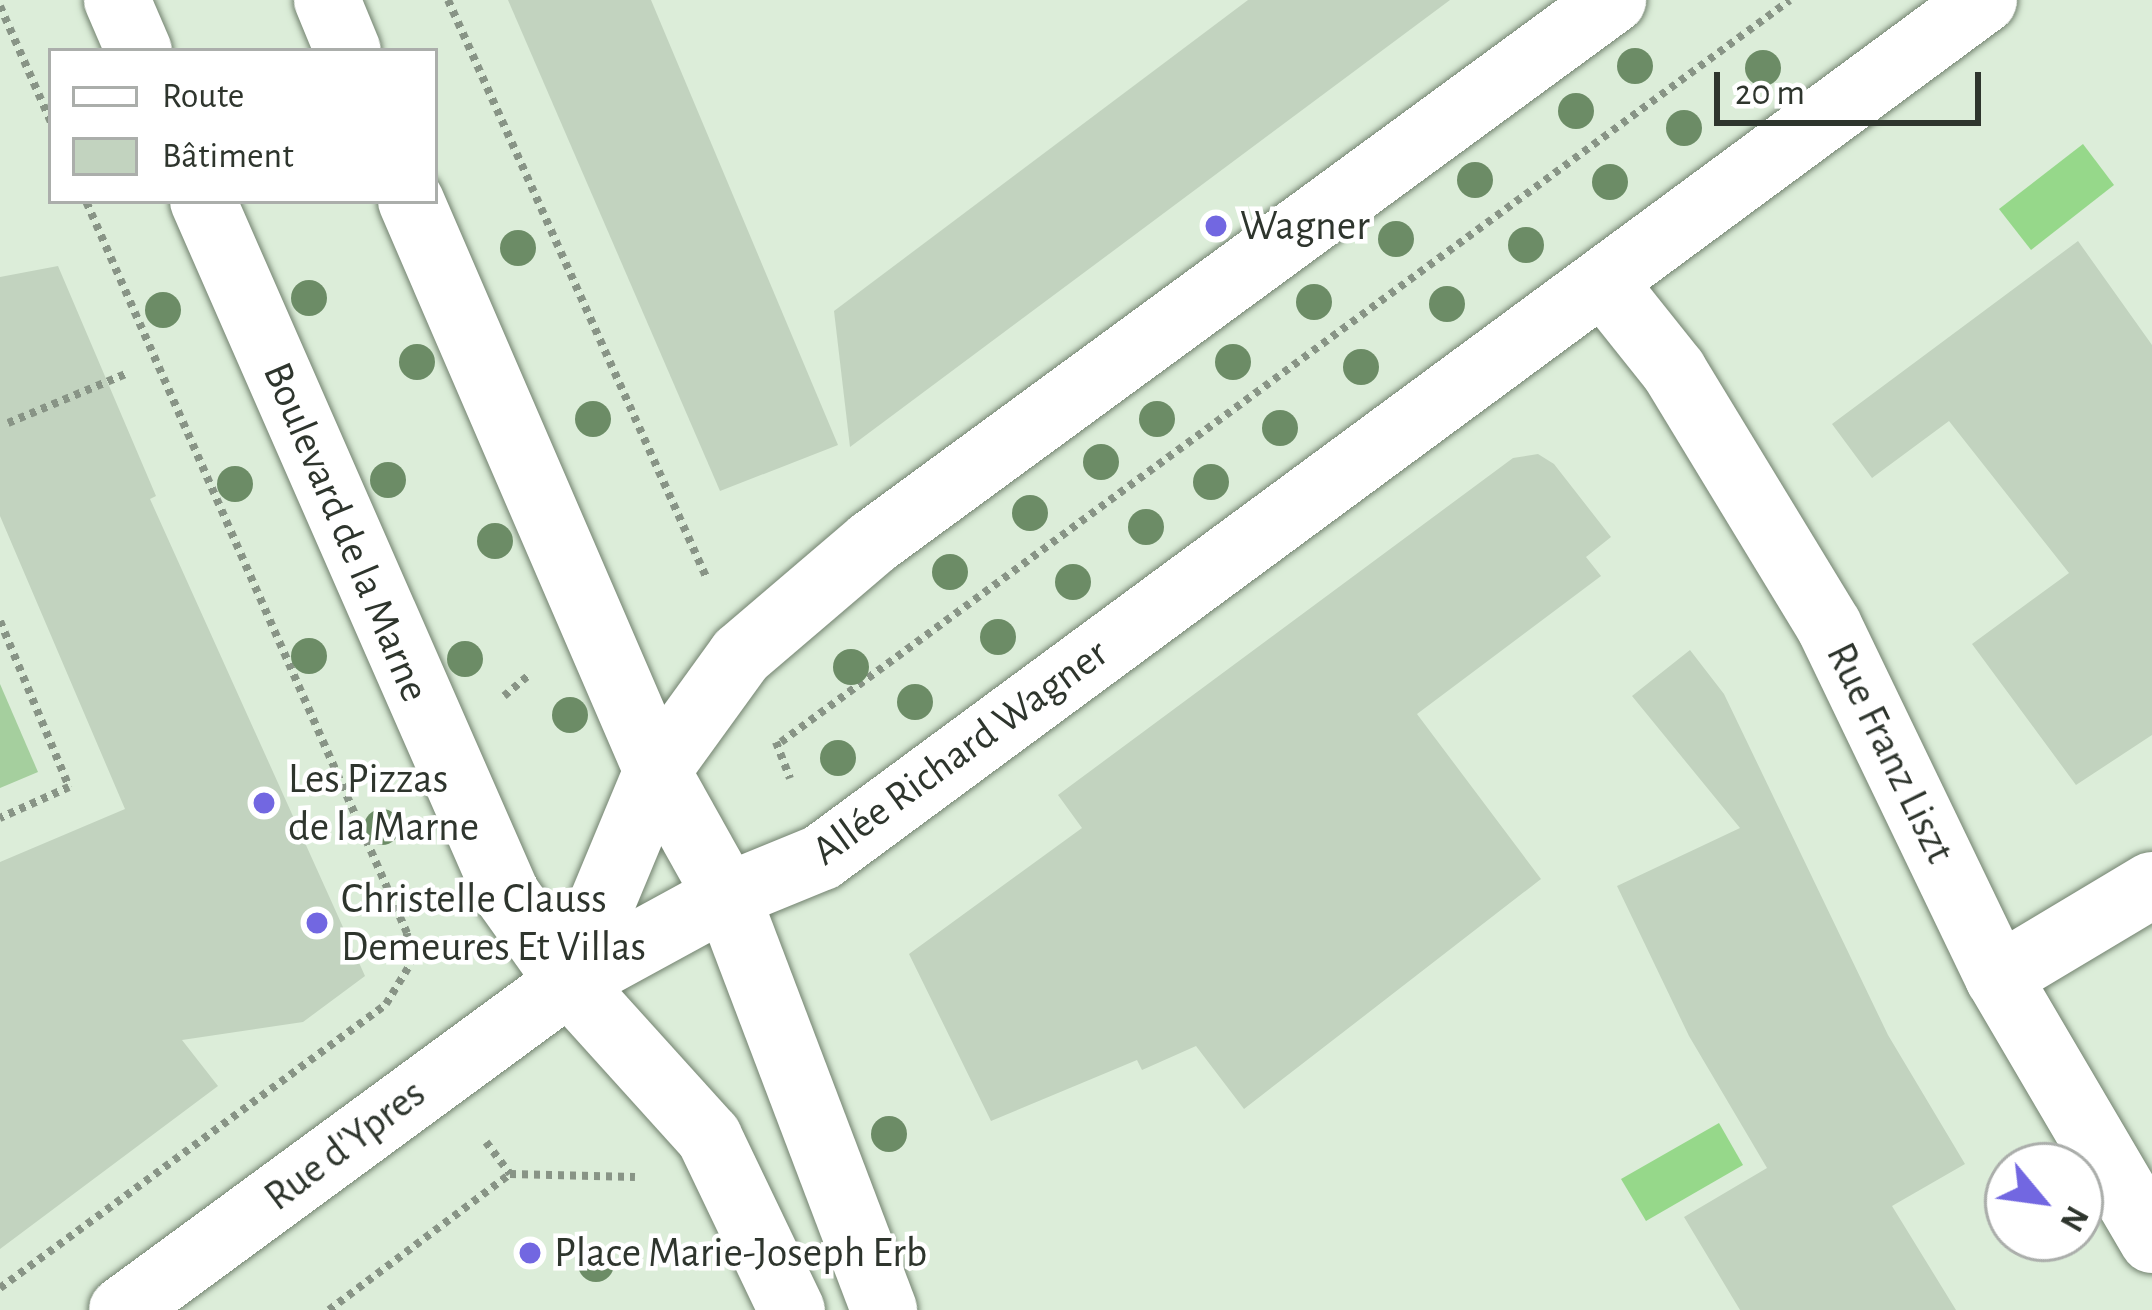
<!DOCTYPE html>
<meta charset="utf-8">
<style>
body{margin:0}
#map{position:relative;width:2152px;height:1310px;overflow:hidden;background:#dcedd9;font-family:"Alegreya Sans",sans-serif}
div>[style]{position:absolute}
.green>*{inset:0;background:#a5cf9e}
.water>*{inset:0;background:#96d88a}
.building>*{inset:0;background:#c2d3bf}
.path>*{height:8px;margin-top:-4px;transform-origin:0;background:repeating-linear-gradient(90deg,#889486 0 6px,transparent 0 12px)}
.roads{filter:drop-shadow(0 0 3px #72826f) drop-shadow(0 0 3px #72826f)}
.minor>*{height:66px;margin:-33px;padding:0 33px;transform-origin:33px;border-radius:33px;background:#fff}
.trees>*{width:36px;height:36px;margin:-18px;border-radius:50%;background:#6c8c66}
.dots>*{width:33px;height:33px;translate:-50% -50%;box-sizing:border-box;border:6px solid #fff;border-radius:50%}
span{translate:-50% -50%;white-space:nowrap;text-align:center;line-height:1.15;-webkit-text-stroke:9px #fff;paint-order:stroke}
.poi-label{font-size:42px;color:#2e352d}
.left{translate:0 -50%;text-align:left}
.street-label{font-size:42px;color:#2e352d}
.legend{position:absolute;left:48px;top:48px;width:390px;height:156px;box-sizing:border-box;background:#fff;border:3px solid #abaeab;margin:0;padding:15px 21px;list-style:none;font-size:36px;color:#2e352d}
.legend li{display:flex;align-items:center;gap:24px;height:60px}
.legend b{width:60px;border:3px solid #abaeab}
.north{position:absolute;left:1984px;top:1142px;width:120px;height:120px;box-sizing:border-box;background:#fff;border:3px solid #abaeab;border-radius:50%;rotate:119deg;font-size:33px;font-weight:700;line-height:48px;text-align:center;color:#2e352d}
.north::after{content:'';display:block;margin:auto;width:42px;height:54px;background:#7267e1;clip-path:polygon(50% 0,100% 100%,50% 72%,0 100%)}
.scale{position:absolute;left:1714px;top:72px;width:267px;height:54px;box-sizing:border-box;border:6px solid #2e352d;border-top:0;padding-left:15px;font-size:36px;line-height:42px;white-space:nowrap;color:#2e352d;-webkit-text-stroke:9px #fff;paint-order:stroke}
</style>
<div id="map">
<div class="green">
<i style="clip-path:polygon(0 684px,38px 772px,0 788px)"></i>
</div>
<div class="water">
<i style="clip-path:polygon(2083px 144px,2114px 185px,2031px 250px,1999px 209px)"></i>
<i style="clip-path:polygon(1719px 1123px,1743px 1165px,1646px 1221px,1621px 1179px)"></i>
</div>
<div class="building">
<i style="clip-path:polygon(508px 0,651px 0,838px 445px,720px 491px)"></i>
<i style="clip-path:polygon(1248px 0,1450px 0,850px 447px,834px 311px)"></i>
<i style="clip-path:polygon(2078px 241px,2152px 345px,2152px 735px,2076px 785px,1972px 644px,2069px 573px,1949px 421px,1872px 478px,1832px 424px)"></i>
<i style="clip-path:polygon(58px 266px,156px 496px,150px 499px,365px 976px,303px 1022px,182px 1040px,218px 1086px,0 1249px,0 862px,125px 809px,0 516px,0 277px)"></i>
<i style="clip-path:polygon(1538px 454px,1554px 464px,1611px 537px,1586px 557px,1601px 576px,1417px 714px,1541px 879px,1244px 1109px,1196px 1046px,1142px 1070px,1137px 1060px,991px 1121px,909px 954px,1082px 828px,1058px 795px,1513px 458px)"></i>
<i style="clip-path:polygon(1690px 650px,1724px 694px,1888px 1035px,1965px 1164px,1892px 1206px,1956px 1310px,1740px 1310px,1684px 1217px,1767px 1168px,1689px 1036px,1617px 886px,1740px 828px,1632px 696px)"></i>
</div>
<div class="path">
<i style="left:448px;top:0;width:634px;rotate:65.9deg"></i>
<i style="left:0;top:6px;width:127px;rotate:66.3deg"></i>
<i style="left:8px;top:423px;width:128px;rotate:-22.6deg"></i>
<i style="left:0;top:621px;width:180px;rotate:67.4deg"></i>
<i style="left:69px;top:787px;width:76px;rotate:155.8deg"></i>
<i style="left:504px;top:696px;width:33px;rotate:-40deg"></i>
<i style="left:776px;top:742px;width:39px;rotate:69deg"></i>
<i style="left:781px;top:742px;width:1252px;rotate:-36.33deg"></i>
<i style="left:486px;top:1142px;width:40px;rotate:53deg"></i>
<i style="left:510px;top:1174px;width:125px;rotate:1.4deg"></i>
<i style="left:0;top:1288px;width:479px;rotate:-36.3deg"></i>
<i style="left:386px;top:1004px;width:48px;rotate:-58.6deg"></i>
<i style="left:411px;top:963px;width:30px;rotate:-98deg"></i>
<i style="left:407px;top:933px;width:799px;rotate:-113.68deg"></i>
<i style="left:329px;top:1310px;width:226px;rotate:-36.9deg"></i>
</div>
<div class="roads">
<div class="minor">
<i style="left:117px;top:0;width:56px;rotate:66.7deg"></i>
<i style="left:327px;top:0;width:55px;rotate:67.6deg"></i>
<i style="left:203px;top:201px;width:758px;rotate:66.34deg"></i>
<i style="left:507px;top:895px;width:107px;rotate:54.5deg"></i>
<i style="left:569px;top:982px;width:209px;rotate:47.9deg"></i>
<i style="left:709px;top:1137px;width:192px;rotate:64.4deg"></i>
<i style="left:411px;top:201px;width:621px;rotate:66.66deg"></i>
<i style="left:657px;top:771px;width:143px;rotate:60.8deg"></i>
<i style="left:727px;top:896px;width:443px;rotate:69.2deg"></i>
<i style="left:1603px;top:282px;width:114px;rotate:51.4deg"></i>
<i style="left:1674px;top:371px;width:298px;rotate:58.7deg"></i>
<i style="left:1829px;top:626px;width:390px;rotate:64.3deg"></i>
<i style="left:1998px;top:977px;width:305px;rotate:59.6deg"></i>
<i style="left:1998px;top:977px;width:179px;rotate:-30.9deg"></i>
<i style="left:569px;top:982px;width:229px;rotate:-67.4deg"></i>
<i style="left:657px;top:771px;width:143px;rotate:-54.1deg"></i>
<i style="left:741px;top:655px;width:172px;rotate:-40.5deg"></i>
<i style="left:872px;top:543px;width:919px;rotate:-36.23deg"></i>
<i style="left:122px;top:1310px;width:554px;rotate:-36.27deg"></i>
<i style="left:569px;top:982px;width:180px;rotate:-28.6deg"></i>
<i style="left:727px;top:896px;width:103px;rotate:-22.3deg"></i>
<i style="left:822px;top:857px;width:1444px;rotate:-36.41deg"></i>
</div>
</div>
<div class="trees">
<i style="left:1635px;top:66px"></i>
<i style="left:1763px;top:68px"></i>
<i style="left:1576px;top:111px"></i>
<i style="left:1684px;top:128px"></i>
<i style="left:1475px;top:180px"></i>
<i style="left:1610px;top:182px"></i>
<i style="left:1396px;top:239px"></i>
<i style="left:1526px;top:245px"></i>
<i style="left:518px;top:248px"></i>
<i style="left:309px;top:298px"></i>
<i style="left:1314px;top:302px"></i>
<i style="left:1447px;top:304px"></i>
<i style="left:163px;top:310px"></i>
<i style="left:417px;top:362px"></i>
<i style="left:1233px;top:362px"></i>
<i style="left:1361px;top:367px"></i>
<i style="left:593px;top:419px"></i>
<i style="left:1157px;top:419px"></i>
<i style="left:1280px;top:428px"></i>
<i style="left:1101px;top:462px"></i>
<i style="left:388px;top:480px"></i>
<i style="left:1211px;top:482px"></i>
<i style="left:235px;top:484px"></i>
<i style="left:1030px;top:513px"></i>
<i style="left:1146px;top:527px"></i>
<i style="left:495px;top:541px"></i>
<i style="left:950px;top:572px"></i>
<i style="left:1073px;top:582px"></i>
<i style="left:998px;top:637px"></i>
<i style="left:309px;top:656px"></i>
<i style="left:465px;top:659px"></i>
<i style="left:851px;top:667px"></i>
<i style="left:915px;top:702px"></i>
<i style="left:570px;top:715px"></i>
<i style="left:838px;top:758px"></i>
<i style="left:382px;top:827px"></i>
<i style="left:889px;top:1134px"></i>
<i style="left:596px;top:1264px"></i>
</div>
<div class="dots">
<i style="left:1216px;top:226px;background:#7267e1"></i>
<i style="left:264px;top:803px;background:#7267e1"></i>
<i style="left:317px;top:923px;background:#7267e1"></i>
<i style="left:530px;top:1253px;background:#7267e1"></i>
</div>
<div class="poi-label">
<span class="left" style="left:1240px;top:226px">Wagner</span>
<span class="left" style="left:288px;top:803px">Les Pizzas<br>de la Marne</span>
<span class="left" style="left:341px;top:923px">Christelle Clauss<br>Demeures Et Villas</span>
<span class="left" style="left:554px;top:1253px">Place Marie-Joseph Erb</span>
</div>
<div class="street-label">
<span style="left:346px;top:532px;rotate:67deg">Boulevard de la Marne</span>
<span style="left:960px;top:752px;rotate:-36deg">Allée Richard Wagner</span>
<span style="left:1890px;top:753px;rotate:64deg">Rue Franz Liszt</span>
<span style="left:345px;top:1145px;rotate:-37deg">Rue d'Ypres</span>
</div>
<ul class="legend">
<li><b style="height:15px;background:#fff"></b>Route</li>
<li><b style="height:33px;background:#c2d3bf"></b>Bâtiment</li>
</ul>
<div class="north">N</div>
<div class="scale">20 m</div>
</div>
